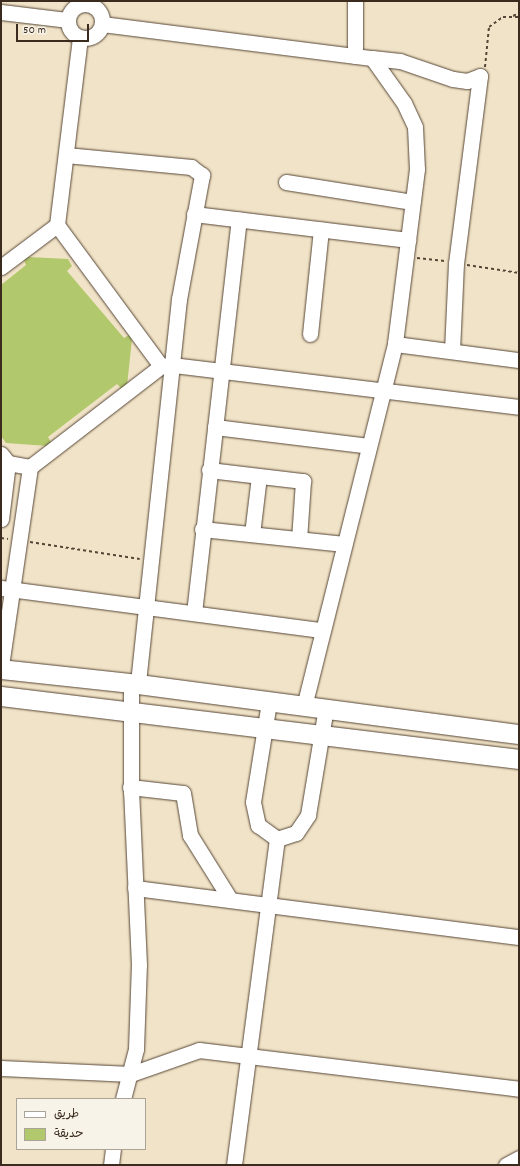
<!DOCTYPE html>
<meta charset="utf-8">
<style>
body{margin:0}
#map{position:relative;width:520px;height:1166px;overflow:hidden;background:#f1e3c7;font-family:Dekko,"Playpen Sans Arabic",sans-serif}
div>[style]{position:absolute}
.green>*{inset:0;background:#b2c86c}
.path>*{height:2px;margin-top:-1px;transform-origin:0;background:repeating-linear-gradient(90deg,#564637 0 3px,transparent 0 6px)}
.roads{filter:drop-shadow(0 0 1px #564637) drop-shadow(0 0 1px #564637)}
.minor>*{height:15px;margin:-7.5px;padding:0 7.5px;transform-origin:7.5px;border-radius:7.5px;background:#fff}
.minor>.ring{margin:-7.5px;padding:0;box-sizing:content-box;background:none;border:15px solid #fff;border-radius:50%}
.major>*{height:19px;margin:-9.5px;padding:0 9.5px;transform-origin:9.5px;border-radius:9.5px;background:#fff}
span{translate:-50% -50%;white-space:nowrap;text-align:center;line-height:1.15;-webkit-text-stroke:3px #f7f3e8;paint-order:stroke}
.frame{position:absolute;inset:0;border:2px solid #3b2a1e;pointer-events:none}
.legend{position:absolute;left:16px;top:1098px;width:130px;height:52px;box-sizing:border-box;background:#f7f3e8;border:1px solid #aca397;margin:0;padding:5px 7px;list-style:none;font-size:12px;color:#3b2a1e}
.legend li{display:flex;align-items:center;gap:8px;height:20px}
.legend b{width:20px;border:1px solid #aca397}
.scale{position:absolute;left:16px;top:24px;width:73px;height:18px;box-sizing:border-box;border:2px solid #3b2a1e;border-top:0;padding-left:5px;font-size:12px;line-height:14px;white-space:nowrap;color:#3b2a1e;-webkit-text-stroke:3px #f7f3e8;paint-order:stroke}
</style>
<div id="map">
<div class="green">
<i style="clip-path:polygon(28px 257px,68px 259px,72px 266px,67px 271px,124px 338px,129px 335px,132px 339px,127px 386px,123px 390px,117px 384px,48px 437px,52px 444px,48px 446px,6px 443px,1px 436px,1px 285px,26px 265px,24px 260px)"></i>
</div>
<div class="path">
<i style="left:513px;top:16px;width:7px;rotate:-27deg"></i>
<i style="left:485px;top:67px;width:40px;rotate:-84.3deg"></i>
<i style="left:489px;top:27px;width:17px;rotate:-36deg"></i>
<i style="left:503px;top:17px;width:16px"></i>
<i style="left:417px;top:258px;width:28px;rotate:6deg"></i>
<i style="left:467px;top:265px;width:53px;rotate:8.7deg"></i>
<i style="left:1px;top:538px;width:7px;rotate:8deg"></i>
<i style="left:30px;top:542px;width:111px;rotate:8.8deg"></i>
</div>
<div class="roads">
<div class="minor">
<i style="left:355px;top:1px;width:55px;rotate:90deg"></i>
<i class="ring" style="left:68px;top:4px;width:19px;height:19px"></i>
<i style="left:1px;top:12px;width:66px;rotate:6.9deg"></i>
<i style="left:102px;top:24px;width:272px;rotate:7.2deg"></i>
<i style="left:372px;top:58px;width:55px;rotate:54.6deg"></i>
<i style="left:404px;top:103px;width:26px;rotate:65deg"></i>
<i style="left:415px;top:127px;width:42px;rotate:87.3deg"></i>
<i style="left:417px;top:169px;width:176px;rotate:97.2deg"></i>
<i style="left:395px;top:344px;width:372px;rotate:104.1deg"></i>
<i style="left:372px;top:58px;width:28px;rotate:6deg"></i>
<i style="left:400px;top:61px;width:56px;rotate:18.8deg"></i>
<i style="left:453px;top:79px;width:14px;rotate:8deg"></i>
<i style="left:467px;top:81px;width:14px;rotate:-21deg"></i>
<i style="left:480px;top:76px;width:189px;rotate:97.3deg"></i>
<i style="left:456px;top:263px;width:88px;rotate:92.6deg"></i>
<i style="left:66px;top:155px;width:126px;rotate:5.5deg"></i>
<i style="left:191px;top:167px;width:14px;rotate:36deg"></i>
<i style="left:202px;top:175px;width:126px;rotate:100.5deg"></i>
<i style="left:179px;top:299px;width:387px;rotate:96.1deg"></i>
<i style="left:286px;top:182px;width:128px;rotate:9deg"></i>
<i style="left:194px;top:214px;width:216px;rotate:6.9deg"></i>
<i style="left:57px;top:225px;width:175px;rotate:53.6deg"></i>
<i style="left:1px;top:267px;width:70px;rotate:-36.9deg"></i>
<i style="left:57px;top:225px;width:188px;rotate:-83deg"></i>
<i style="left:310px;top:334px;width:105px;rotate:-84deg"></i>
<i style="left:395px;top:344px;width:125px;rotate:7.4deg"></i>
<i style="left:215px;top:427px;width:155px;rotate:7deg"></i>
<i style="left:1px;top:454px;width:11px;rotate:52deg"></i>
<i style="left:8px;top:463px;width:22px;rotate:10deg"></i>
<i style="left:30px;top:467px;width:165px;rotate:-37.6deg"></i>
<i style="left:161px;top:366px;width:12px;rotate:-5deg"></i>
<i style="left:173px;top:365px;width:349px;rotate:6.9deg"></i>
<i style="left:209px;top:470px;width:95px;rotate:6.7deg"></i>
<i style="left:303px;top:481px;width:58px;rotate:93.9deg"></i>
<i style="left:1px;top:519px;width:56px;rotate:-82.9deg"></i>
<i style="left:202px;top:529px;width:143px;rotate:6deg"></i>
<i style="left:252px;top:534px;width:58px;rotate:-83.1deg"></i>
<i style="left:1px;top:588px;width:323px;rotate:7.5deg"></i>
<i style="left:194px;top:613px;width:396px;rotate:-83.5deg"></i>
<i style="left:1px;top:666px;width:201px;rotate:-81.7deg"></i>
<i style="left:269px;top:702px;width:101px;rotate:99.1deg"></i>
<i style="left:253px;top:802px;width:24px;rotate:78deg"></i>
<i style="left:258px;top:825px;width:24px;rotate:36deg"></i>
<i style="left:277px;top:839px;width:20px;rotate:-18deg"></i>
<i style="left:296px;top:833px;width:22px;rotate:-56deg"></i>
<i style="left:308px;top:815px;width:109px;rotate:-80.5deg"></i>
<i style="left:130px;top:787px;width:53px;rotate:6.5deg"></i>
<i style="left:183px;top:793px;width:43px;rotate:80.5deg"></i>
<i style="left:190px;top:835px;width:75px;rotate:58deg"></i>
<i style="left:135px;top:888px;width:387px;rotate:7.3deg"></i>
<i style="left:1px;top:1068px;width:130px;rotate:2.6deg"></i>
<i style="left:131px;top:1074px;width:72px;rotate:-19.4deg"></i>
<i style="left:199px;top:1050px;width:322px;rotate:6.9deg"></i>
<i style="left:123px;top:1099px;width:52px;rotate:-75.4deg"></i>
<i style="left:136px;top:1049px;width:84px;rotate:-88deg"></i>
<i style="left:139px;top:965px;width:173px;rotate:-92.6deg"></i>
<i style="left:131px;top:792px;width:109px;rotate:-90deg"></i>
<i style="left:111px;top:1165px;width:16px;rotate:-83deg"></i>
<i style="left:234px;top:1165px;width:329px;rotate:-82.5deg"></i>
<i style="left:506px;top:1165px;width:15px;rotate:-28deg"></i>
</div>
<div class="major">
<i style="left:1px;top:669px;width:138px;rotate:6.2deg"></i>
<i style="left:138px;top:684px;width:384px;rotate:7.5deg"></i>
<i style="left:1px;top:696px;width:522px;rotate:6.93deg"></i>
</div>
</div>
<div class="frame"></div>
<ul class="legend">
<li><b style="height:5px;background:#fff"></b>طريق</li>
<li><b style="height:11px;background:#b2c86c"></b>حديقة</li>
</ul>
<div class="scale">50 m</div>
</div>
